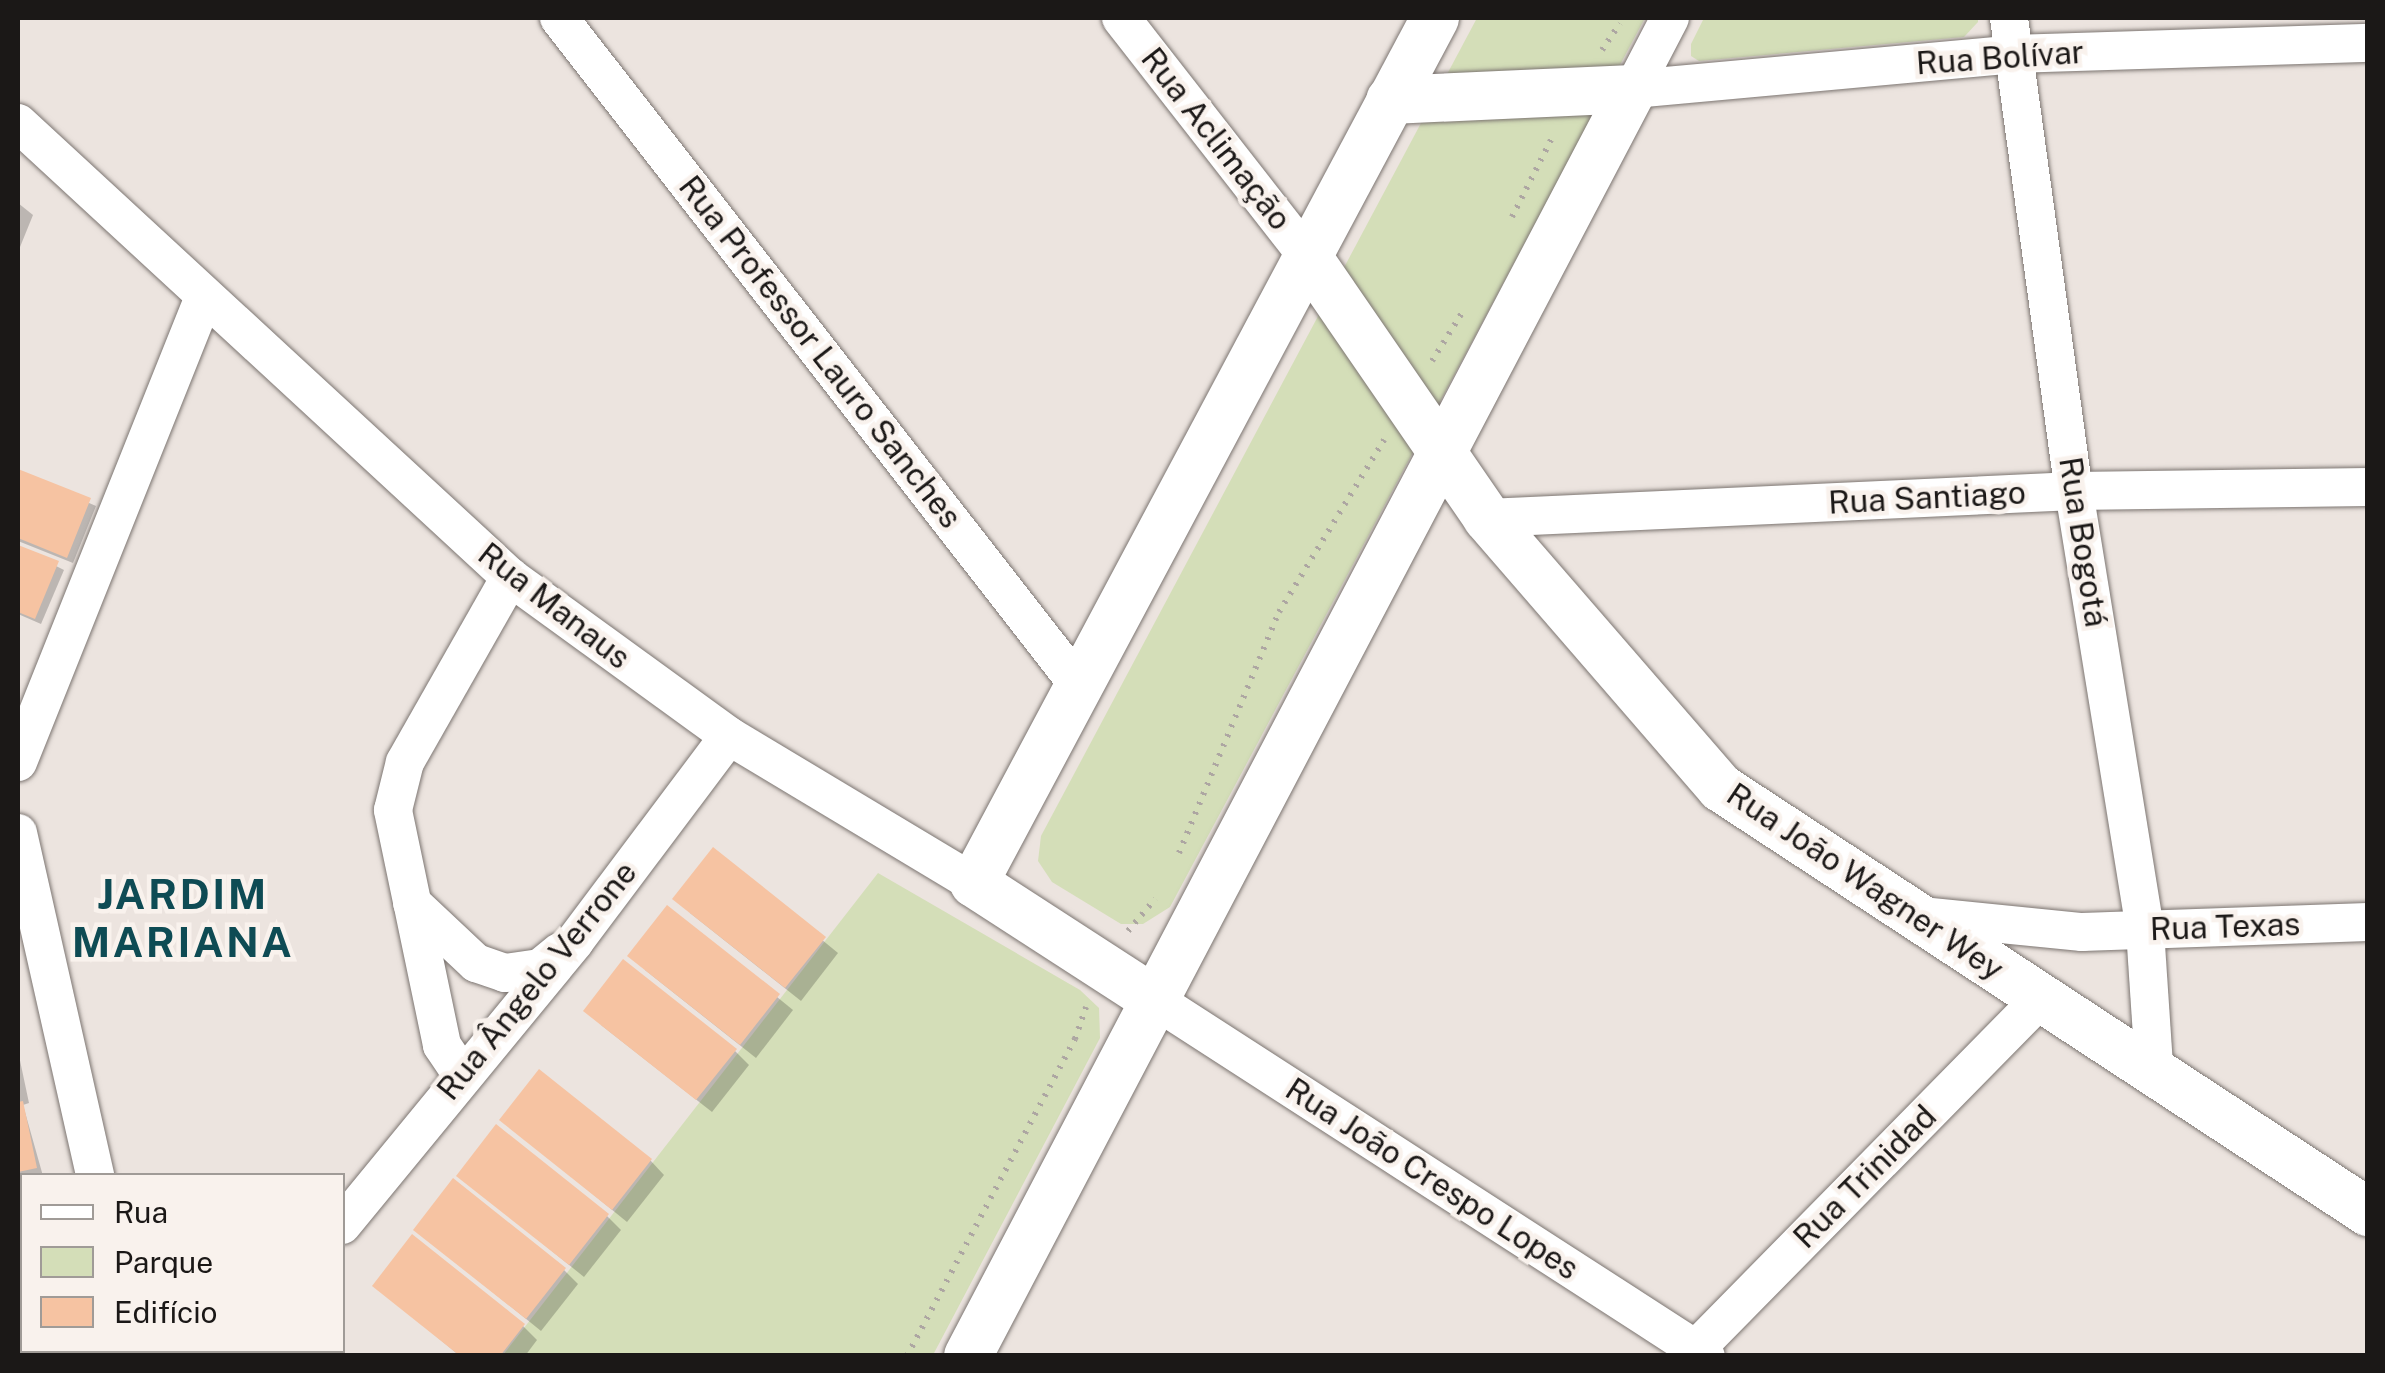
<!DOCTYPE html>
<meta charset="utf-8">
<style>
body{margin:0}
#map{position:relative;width:2385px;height:1373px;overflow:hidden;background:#ece4df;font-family:"Public Sans",sans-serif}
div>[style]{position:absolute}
.green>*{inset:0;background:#d4deb8}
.shadow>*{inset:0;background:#0003}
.building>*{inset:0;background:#f6c3a2}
.path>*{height:6px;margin-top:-3px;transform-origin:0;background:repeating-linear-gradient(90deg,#ada6a2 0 2.5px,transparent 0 10.5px)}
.roads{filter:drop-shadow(0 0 2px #7c7571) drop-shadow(0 0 2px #7c7571)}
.minor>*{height:38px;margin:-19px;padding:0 19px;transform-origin:19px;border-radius:19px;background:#fff}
.tertiary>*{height:48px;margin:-24px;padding:0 24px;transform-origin:24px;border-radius:24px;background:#fff}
span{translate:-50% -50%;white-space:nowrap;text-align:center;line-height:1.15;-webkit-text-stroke:9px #f9f2ed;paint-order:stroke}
.street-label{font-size:32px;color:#1b1817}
.district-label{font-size:42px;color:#0e4b54;font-weight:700;letter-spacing:2.5px}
.frame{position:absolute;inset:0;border:20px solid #1b1817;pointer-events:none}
.legend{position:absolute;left:20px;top:1173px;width:325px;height:180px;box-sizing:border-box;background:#f9f2ed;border:2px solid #a09b97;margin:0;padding:12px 18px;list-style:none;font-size:30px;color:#1b1817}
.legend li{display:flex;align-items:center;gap:20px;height:50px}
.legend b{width:50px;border:2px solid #a09b97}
</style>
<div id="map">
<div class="green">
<i style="clip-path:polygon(1477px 18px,1645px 18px,1170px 907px,1143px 924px,1121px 924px,1052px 882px,1038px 861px,1041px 836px)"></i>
<i style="clip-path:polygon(1704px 18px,1978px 18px,1978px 22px,1964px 37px,1699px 61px,1691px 56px,1691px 44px)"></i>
<i style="clip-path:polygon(878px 873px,1080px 990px,1099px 1008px,1100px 1038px,933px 1355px,503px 1355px)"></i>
</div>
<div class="shadow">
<i style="clip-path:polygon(18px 203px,33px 215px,18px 252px)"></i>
<i style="clip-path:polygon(18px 472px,96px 506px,73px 563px,18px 541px)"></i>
<i style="clip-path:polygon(18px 547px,64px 570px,41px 624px,18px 614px)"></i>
<i style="clip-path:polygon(714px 851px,838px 953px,801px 1001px,690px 913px)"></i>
<i style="clip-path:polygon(668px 908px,793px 1010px,756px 1058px,645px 970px)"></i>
<i style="clip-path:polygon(601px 1025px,735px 1051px,749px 1065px,712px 1112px)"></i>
<i style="clip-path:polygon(18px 1051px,29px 1103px,23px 1105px,43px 1176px,22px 1176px,18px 1250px)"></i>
<i style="clip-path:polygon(502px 1120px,650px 1160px,664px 1175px,627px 1222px)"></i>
<i style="clip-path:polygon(459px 1176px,607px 1216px,621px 1230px,584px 1277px)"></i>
<i style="clip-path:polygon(416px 1230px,564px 1270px,578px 1284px,541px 1331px)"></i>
<i style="clip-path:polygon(375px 1286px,523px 1326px,537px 1340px,525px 1356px,460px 1356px)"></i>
</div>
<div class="building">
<i style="clip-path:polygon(18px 469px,91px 498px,67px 558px,18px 538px)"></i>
<i style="clip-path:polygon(18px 545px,59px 561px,35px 619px,18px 612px)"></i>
<i style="clip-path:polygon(713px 847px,826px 937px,785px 988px,672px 899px)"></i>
<i style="clip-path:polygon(667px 905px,780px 994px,740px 1045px,627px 956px)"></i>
<i style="clip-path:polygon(623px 959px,737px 1049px,696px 1100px,583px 1011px)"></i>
<i style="clip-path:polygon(539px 1069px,652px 1159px,612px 1210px,499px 1120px)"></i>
<i style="clip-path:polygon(23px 1101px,37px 1168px,18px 1172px,18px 1102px)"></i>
<i style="clip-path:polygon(496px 1124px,609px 1214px,569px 1265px,456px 1176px)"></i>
<i style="clip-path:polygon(22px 1174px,22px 1242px,18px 1243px,18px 1175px)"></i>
<i style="clip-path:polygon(453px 1178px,566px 1268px,526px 1319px,413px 1230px)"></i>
<i style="clip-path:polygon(412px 1234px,525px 1324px,500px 1356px,460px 1356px,372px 1286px)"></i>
</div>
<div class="path">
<i style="left:1602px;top:50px;width:32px;rotate:-56deg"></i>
<i style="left:1512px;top:217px;width:93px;rotate:-63.2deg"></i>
<i style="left:1432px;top:361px;width:62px;rotate:-58.1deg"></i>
<i style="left:1179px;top:853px;width:261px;rotate:-67.5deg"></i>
<i style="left:1279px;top:612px;width:202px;rotate:-58.6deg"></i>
<i style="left:1128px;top:931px;width:42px;rotate:-49.8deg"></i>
<i style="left:907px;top:1356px;width:359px;rotate:-62.1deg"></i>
<i style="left:1075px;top:1039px;width:34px;rotate:-71deg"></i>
</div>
<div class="roads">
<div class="minor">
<i style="left:559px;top:18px;width:848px;rotate:52.09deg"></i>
<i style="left:1121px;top:18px;width:307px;rotate:52deg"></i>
<i style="left:2009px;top:18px;width:477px;rotate:82.2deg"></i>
<i style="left:2074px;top:491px;width:445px;rotate:80.8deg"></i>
<i style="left:2145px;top:930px;width:137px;rotate:86.2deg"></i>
<i style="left:1633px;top:89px;width:384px;rotate:-5.2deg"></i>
<i style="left:2015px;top:54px;width:353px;rotate:-1.8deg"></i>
<i style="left:1633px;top:89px;width:80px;rotate:-62.5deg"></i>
<i style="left:18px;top:123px;width:669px;rotate:42.7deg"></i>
<i style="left:510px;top:577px;width:271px;rotate:36deg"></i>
<i style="left:729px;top:736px;width:286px;rotate:31deg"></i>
<i style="left:1487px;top:518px;width:588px;rotate:-2.63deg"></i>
<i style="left:2074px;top:491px;width:294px;rotate:-0.8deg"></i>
<i style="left:18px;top:762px;width:500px;rotate:-68.2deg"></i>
<i style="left:18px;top:833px;width:352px;rotate:77.3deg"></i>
<i style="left:412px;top:903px;width:88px;rotate:43.2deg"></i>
<i style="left:476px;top:963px;width:31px;rotate:19deg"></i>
<i style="left:505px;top:973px;width:35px;rotate:-8deg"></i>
<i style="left:540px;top:968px;width:26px;rotate:-39deg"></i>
<i style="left:1921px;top:916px;width:162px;rotate:5.7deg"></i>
<i style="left:2082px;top:932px;width:286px;rotate:-2deg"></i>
<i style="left:1158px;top:1002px;width:652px;rotate:32.86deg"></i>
<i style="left:462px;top:1075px;width:36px;rotate:-124deg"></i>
<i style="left:442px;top:1045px;width:240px;rotate:-101.8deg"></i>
<i style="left:393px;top:810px;width:49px;rotate:-76deg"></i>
<i style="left:405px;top:762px;width:213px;rotate:-60.4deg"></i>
<i style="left:342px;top:1225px;width:367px;rotate:-50.6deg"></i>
<i style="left:575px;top:941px;width:256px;rotate:-53.1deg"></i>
<i style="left:133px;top:1350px;width:6px;rotate:81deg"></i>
<i style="left:241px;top:1356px;width:7px;rotate:-56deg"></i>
<i style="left:1689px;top:1356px;width:502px;rotate:-45.48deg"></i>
</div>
<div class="tertiary">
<i style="left:1310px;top:260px;width:313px;rotate:55.5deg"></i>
<i style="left:1487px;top:518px;width:357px;rotate:49.1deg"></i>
<i style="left:1721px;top:788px;width:774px;rotate:33.24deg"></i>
<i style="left:1158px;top:1002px;width:219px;rotate:-147.1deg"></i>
<i style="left:974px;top:883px;width:980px;rotate:-61.94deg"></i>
<i style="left:968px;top:1356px;width:1431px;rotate:-62.31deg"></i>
<i style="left:1633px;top:89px;width:243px;rotate:177.4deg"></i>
</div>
</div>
<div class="street-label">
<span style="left:2000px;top:58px;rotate:-4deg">Rua Bolívar</span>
<span style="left:1216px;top:139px;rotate:52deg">Rua Aclimação</span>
<span style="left:820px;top:352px;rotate:52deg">Rua Professor Lauro Sanches</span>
<span style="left:1927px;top:498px;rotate:-3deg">Rua Santiago</span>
<span style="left:2083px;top:542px;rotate:81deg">Rua Bogotá</span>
<span style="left:554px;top:606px;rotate:38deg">Rua Manaus</span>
<span style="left:1865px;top:882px;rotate:34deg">Rua João Wagner Wey</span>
<span style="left:2225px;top:927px;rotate:-2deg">Rua Texas</span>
<span style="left:537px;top:981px;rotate:-51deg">Rua Ângelo Verrone</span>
<span style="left:1865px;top:1177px;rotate:-45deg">Rua Trinidad</span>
<span style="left:1432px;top:1179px;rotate:33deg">Rua João Crespo Lopes</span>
</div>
<div class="district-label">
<span style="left:183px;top:918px">JARDIM<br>MARIANA</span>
</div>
<div class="frame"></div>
<ul class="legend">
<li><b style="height:12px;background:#fff"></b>Rua</li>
<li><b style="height:28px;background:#d4deb8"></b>Parque</li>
<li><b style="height:28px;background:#f6c3a2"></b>Edifício</li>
</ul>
</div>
